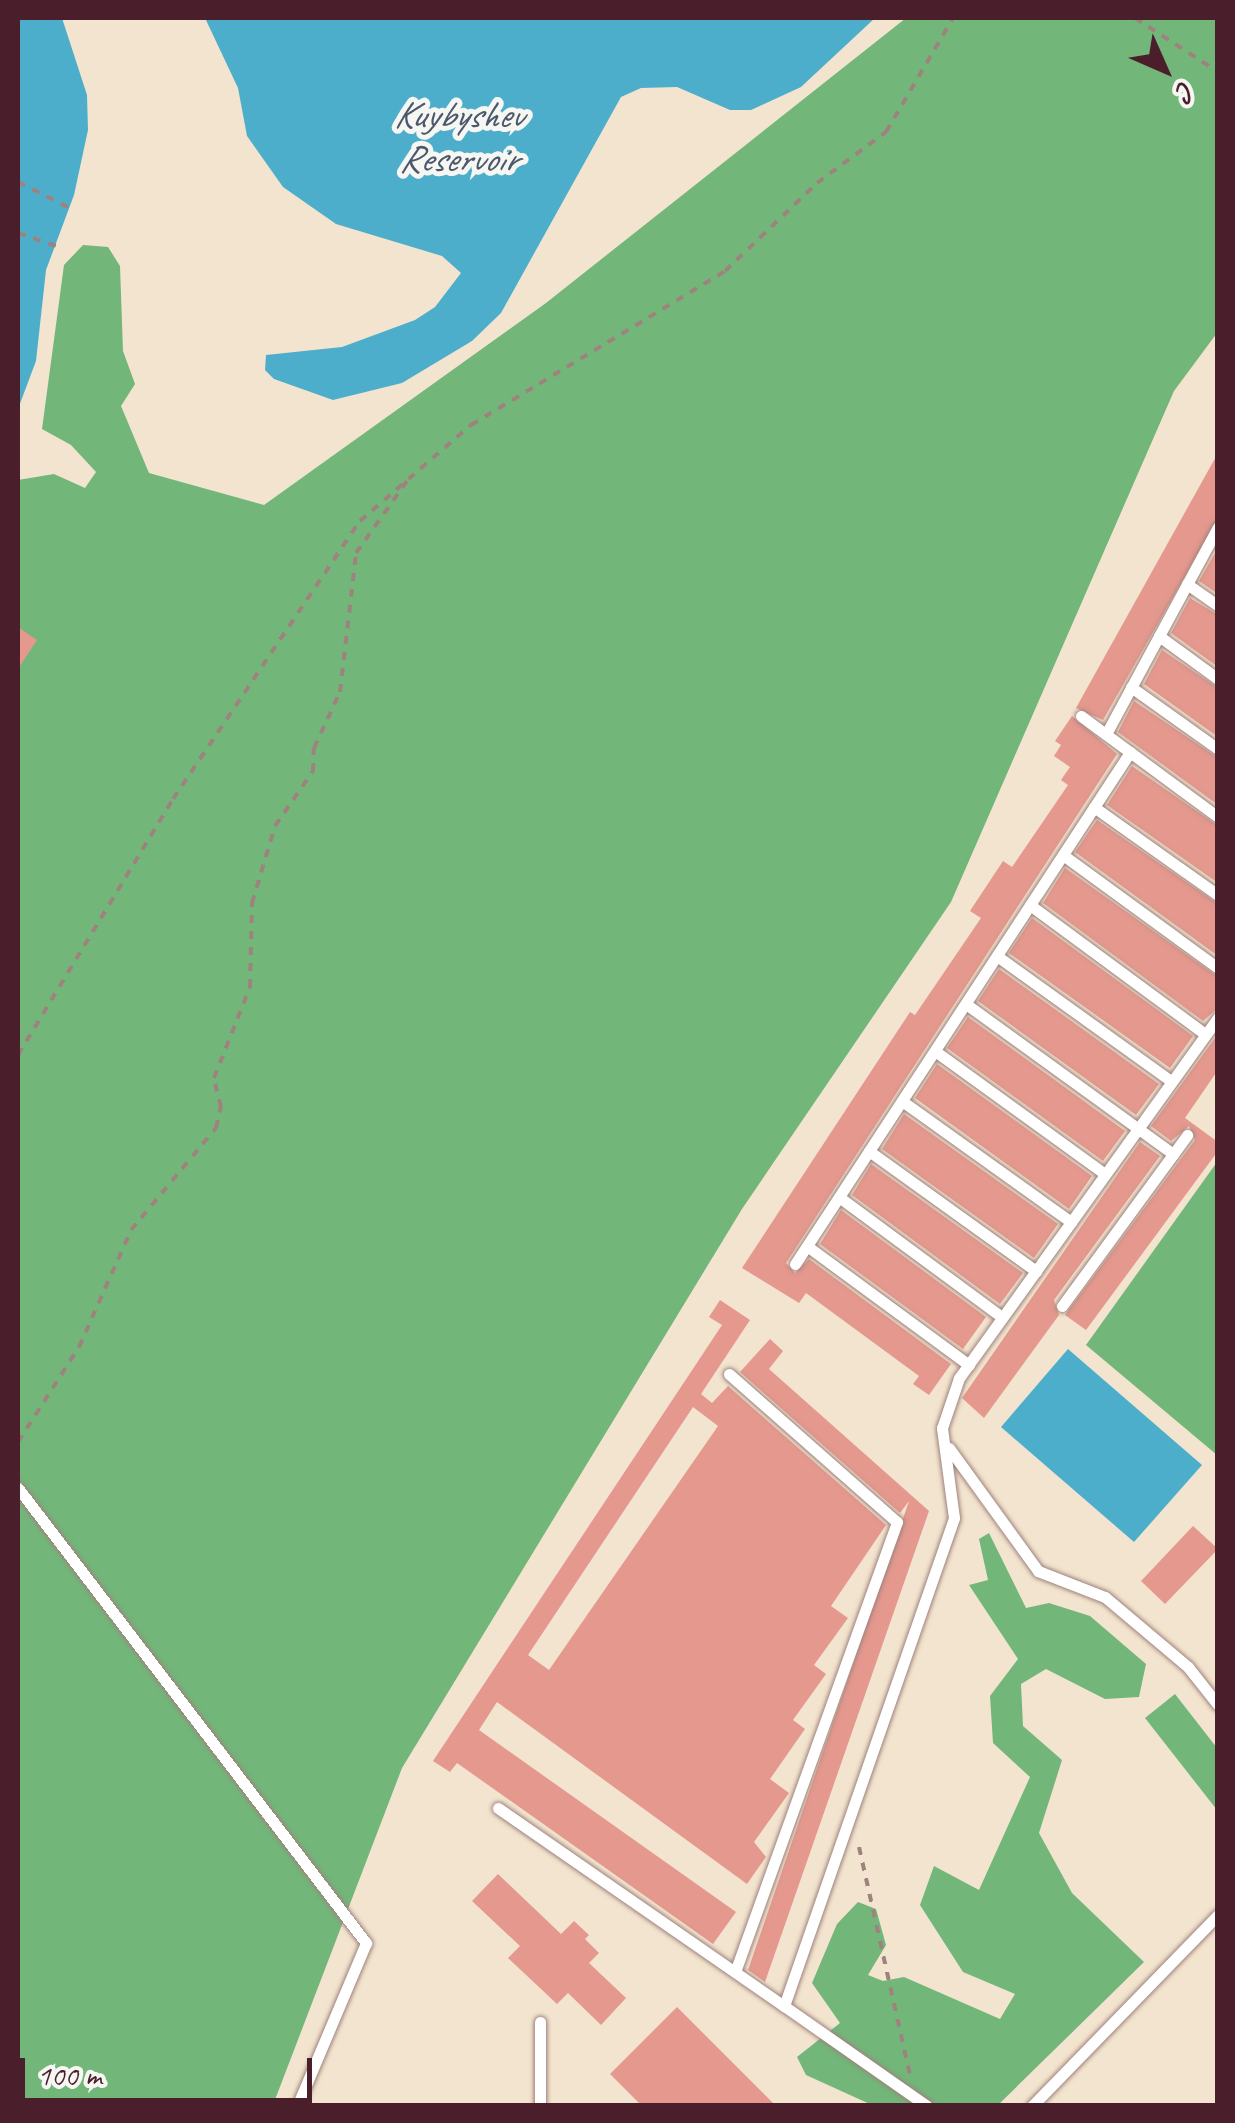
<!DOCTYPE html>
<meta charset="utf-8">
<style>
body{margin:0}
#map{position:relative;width:1235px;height:2123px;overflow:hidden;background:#f3e4cf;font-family:Caveat,sans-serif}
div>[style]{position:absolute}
.forest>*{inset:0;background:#72b67a}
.water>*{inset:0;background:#4daecc}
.building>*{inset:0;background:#e4988e}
.path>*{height:4px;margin-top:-2px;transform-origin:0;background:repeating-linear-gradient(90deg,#9e827d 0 8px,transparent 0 16px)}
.roads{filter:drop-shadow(0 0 2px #9e827d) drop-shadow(0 0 2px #9e827d)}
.lane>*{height:11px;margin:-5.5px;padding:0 5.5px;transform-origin:5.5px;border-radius:5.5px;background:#fff}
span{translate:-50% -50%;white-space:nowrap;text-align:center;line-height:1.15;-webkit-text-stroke:10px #f6f6f2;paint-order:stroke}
.water-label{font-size:38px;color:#4b586b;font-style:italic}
.frame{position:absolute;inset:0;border:20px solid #4a1f2b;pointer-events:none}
.north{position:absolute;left:1115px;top:20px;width:100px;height:100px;-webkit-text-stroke:8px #f6f6f2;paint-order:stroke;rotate:135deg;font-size:28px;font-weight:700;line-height:40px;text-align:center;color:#4a1f2b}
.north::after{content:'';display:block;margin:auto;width:35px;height:45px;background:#4a1f2b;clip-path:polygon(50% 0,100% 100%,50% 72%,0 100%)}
.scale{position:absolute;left:20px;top:2058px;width:292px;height:45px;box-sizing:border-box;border:5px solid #4a1f2b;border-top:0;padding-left:12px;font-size:30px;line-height:35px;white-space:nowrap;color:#4a1f2b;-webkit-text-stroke:8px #f6f6f2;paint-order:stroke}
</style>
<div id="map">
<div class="forest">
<i style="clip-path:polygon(906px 18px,1217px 18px,1217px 333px,1174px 391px,951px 902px,742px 1209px,402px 1768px,273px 2105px,18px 2106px,18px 480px,54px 474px,85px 488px,96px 472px,71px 445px,42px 429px,64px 265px,83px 245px,108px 247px,120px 266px,123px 351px,135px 384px,121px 406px,149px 473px,264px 505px,546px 303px)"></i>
<i style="clip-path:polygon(1217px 1162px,1217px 1455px,1086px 1345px)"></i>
<i style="clip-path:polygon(989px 1533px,1026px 1608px,1049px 1603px,1090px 1616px,1146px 1664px,1139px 1697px,1105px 1699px,1046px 1669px,1021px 1684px,1023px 1726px,1062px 1760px,1039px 1833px,1072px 1893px,1144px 1962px,998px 2105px,872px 2105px,806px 2075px,797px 2057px,840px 2023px,812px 1983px,837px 1924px,858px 1902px,876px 1909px,886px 1945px,868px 1975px,883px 1981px,904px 1977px,1000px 2019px,1015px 1994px,963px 1972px,920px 1905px,934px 1866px,979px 1890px,1030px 1777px,993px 1743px,990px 1696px,1018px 1659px,969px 1585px,988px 1580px,979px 1539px)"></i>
<i style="clip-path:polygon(1175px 1694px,1217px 1748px,1217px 1810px,1145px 1718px)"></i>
</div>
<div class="water">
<i style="clip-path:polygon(18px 18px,62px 18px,87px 95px,88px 130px,74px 195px,46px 270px,36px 361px,18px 409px)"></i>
<i style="clip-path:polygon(205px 18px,875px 18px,801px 87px,751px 110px,730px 110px,677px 87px,641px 88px,621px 97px,501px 313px,472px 341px,402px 383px,333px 400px,274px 379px,265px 370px,266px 355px,342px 347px,415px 320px,435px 307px,461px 273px,442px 256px,336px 224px,283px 187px,247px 136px,238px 88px)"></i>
<i style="clip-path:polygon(1068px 1349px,1202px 1465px,1134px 1542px,1001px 1427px)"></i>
</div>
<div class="building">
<i style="clip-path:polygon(1218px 453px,1218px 518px,1103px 720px,1076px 708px)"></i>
<i style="clip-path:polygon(1218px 548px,1218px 594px,1199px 581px)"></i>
<i style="clip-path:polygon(1190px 598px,1218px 615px,1218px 667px,1171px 633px)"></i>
<i style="clip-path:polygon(18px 627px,37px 640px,18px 669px)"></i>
<i style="clip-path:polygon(1162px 650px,1218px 688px,1218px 737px,1144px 684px)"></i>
<i style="clip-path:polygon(1134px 701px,1218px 758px,1218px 805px,1118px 732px)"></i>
<i style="clip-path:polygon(1072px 716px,1117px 754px,786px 1263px,795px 1273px,809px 1259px,951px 1364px,929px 1395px,913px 1384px,919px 1376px,806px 1293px,799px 1303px,742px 1268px,910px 1012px,915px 1015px,981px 918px,970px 911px,1003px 861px,1012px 867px,1068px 785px,1061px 780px,1070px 767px,1054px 756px,1061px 745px,1055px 741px)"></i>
<i style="clip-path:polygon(1132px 766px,1218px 826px,1218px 883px,1107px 805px)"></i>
<i style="clip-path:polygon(1097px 820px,1218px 904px,1218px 956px,1075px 852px)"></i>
<i style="clip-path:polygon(1065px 868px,1218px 977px,1218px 1008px,1203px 1021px,1043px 903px)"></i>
<i style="clip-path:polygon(1032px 918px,1193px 1036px,1170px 1068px,1009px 953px)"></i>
<i style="clip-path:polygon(999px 969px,1159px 1084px,1136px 1115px,978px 1001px)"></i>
<i style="clip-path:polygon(968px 1017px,1125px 1131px,1103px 1161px,947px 1048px)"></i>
<i style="clip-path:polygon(1218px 1034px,1218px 1070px,1185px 1118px,1218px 1142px,1218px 1151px,1086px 1330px,1065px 1315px,1195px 1140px,1189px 1126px,1171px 1141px,1151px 1126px)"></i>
<i style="clip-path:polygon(937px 1064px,1092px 1176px,1069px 1209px,915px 1098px)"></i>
<i style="clip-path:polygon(904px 1114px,1058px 1224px,1034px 1258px,882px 1149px)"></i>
<i style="clip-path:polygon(1140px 1142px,1160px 1156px,1054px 1300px,1059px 1315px,984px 1418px,962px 1398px)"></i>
<i style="clip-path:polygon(871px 1164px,1023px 1273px,1000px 1304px,852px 1195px)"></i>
<i style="clip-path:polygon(841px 1210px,986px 1317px,963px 1349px,820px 1244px)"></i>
<i style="clip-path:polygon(evenodd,720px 1300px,750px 1320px,701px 1394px,712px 1403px,728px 1386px,886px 1525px,831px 1606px,848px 1618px,814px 1665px,826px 1674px,793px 1720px,805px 1729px,770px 1779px,789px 1793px,754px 1842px,766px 1857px,747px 1884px,497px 1702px,479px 1730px,736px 1912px,713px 1944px,457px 1763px,450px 1772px,433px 1761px,722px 1325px,709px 1317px,720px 1300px,693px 1407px,718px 1426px,549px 1670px,528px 1655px,693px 1407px)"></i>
<i style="clip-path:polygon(770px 1339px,783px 1351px,769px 1369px,929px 1511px,765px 1982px,748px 1970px,909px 1501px,900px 1513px,740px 1372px)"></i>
<i style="clip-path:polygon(1193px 1526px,1218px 1549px,1165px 1604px,1141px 1581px)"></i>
<i style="clip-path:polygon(498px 1874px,561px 1934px,574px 1921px,589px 1935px,585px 1939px,599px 1953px,589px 1963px,626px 1998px,601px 2025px,568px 1993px,557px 2004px,508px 1958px,520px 1946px,472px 1901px)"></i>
<i style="clip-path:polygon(677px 2007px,776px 2106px,642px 2106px,610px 2074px)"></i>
</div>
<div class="path">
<i style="left:1135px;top:18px;width:99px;rotate:33deg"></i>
<i style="left:18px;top:182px;width:58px;rotate:26.6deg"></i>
<i style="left:18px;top:233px;width:40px;rotate:18.9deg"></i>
<i style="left:18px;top:1055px;width:299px;rotate:-58.8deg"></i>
<i style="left:173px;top:799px;width:335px;rotate:-56.1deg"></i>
<i style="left:360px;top:521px;width:147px;rotate:-40.9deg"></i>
<i style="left:471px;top:425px;width:297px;rotate:-31.2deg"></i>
<i style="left:725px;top:271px;width:127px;rotate:-43.7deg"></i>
<i style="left:817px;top:183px;width:86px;rotate:-36.5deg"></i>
<i style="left:886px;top:132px;width:132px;rotate:-59.6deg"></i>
<i style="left:18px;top:1442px;width:113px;rotate:-57.3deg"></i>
<i style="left:79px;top:1347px;width:128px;rotate:-66deg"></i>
<i style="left:131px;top:1230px;width:133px;rotate:-50.2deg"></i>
<i style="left:216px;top:1128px;width:22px;rotate:-77deg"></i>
<i style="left:221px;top:1107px;width:30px;rotate:-104deg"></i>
<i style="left:214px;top:1078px;width:98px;rotate:-68.4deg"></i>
<i style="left:250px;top:987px;width:84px;rotate:-88.6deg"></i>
<i style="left:252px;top:903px;width:80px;rotate:-73.4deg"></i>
<i style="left:275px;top:826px;width:67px;rotate:-55.4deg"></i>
<i style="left:313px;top:771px;width:23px;rotate:-88deg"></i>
<i style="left:314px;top:748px;width:62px;rotate:-65.1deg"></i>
<i style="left:340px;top:692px;width:140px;rotate:-83.4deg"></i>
<i style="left:356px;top:553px;width:88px;rotate:-54.7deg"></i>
<i style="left:859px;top:1847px;width:235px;rotate:77.4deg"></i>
</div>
<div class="roads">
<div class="lane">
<i style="left:1187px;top:584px;width:38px;rotate:35deg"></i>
<i style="left:1159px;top:636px;width:73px;rotate:36.1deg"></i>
<i style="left:1131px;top:687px;width:107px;rotate:35.5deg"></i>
<i style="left:1081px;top:716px;width:170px;rotate:36.4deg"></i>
<i style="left:1106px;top:734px;width:235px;rotate:-61.6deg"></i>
<i style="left:1094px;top:807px;width:152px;rotate:35.4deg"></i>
<i style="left:1063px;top:855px;width:192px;rotate:36.1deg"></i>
<i style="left:1030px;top:905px;width:217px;rotate:36.4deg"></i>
<i style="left:997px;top:956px;width:214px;rotate:35.7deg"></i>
<i style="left:966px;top:1004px;width:256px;rotate:35.9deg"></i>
<i style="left:935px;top:1051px;width:210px;rotate:35.9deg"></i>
<i style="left:902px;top:1101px;width:208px;rotate:35.6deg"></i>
<i style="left:869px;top:1151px;width:206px;rotate:35.7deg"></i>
<i style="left:839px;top:1197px;width:202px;rotate:36.4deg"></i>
<i style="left:807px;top:1246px;width:201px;rotate:36.3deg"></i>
<i style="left:795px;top:1264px;width:612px;rotate:-56.8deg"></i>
<i style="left:1062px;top:1306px;width:212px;rotate:-53.8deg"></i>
<i style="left:729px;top:1374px;width:224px;rotate:41.4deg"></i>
<i style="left:897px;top:1522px;width:478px;rotate:109.8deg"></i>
<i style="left:949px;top:1448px;width:152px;rotate:54.1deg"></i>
<i style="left:1038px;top:1571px;width:72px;rotate:21.2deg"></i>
<i style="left:1105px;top:1597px;width:109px;rotate:40.1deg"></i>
<i style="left:1188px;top:1667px;width:48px;rotate:51.7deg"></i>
<i style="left:18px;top:1488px;width:573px;rotate:52.59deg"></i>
<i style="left:366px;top:1943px;width:177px;rotate:112.9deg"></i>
<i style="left:498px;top:1808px;width:348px;rotate:34.7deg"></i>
<i style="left:540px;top:2106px;width:84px;rotate:-90deg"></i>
<i style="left:927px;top:2106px;width:174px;rotate:-145deg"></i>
<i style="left:784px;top:2006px;width:517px;rotate:-70.79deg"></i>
<i style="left:954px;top:1518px;width:91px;rotate:-97.6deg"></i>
<i style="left:942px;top:1428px;width:53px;rotate:-71.2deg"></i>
<i style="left:959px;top:1378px;width:444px;rotate:-54.3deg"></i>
<i style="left:1032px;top:2106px;width:267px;rotate:-45.8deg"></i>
</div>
</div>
<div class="water-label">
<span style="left:458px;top:137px">Kuybyshev<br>Reservoir</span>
</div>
<div class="frame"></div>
<div class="north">С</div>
<div class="scale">100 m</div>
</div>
